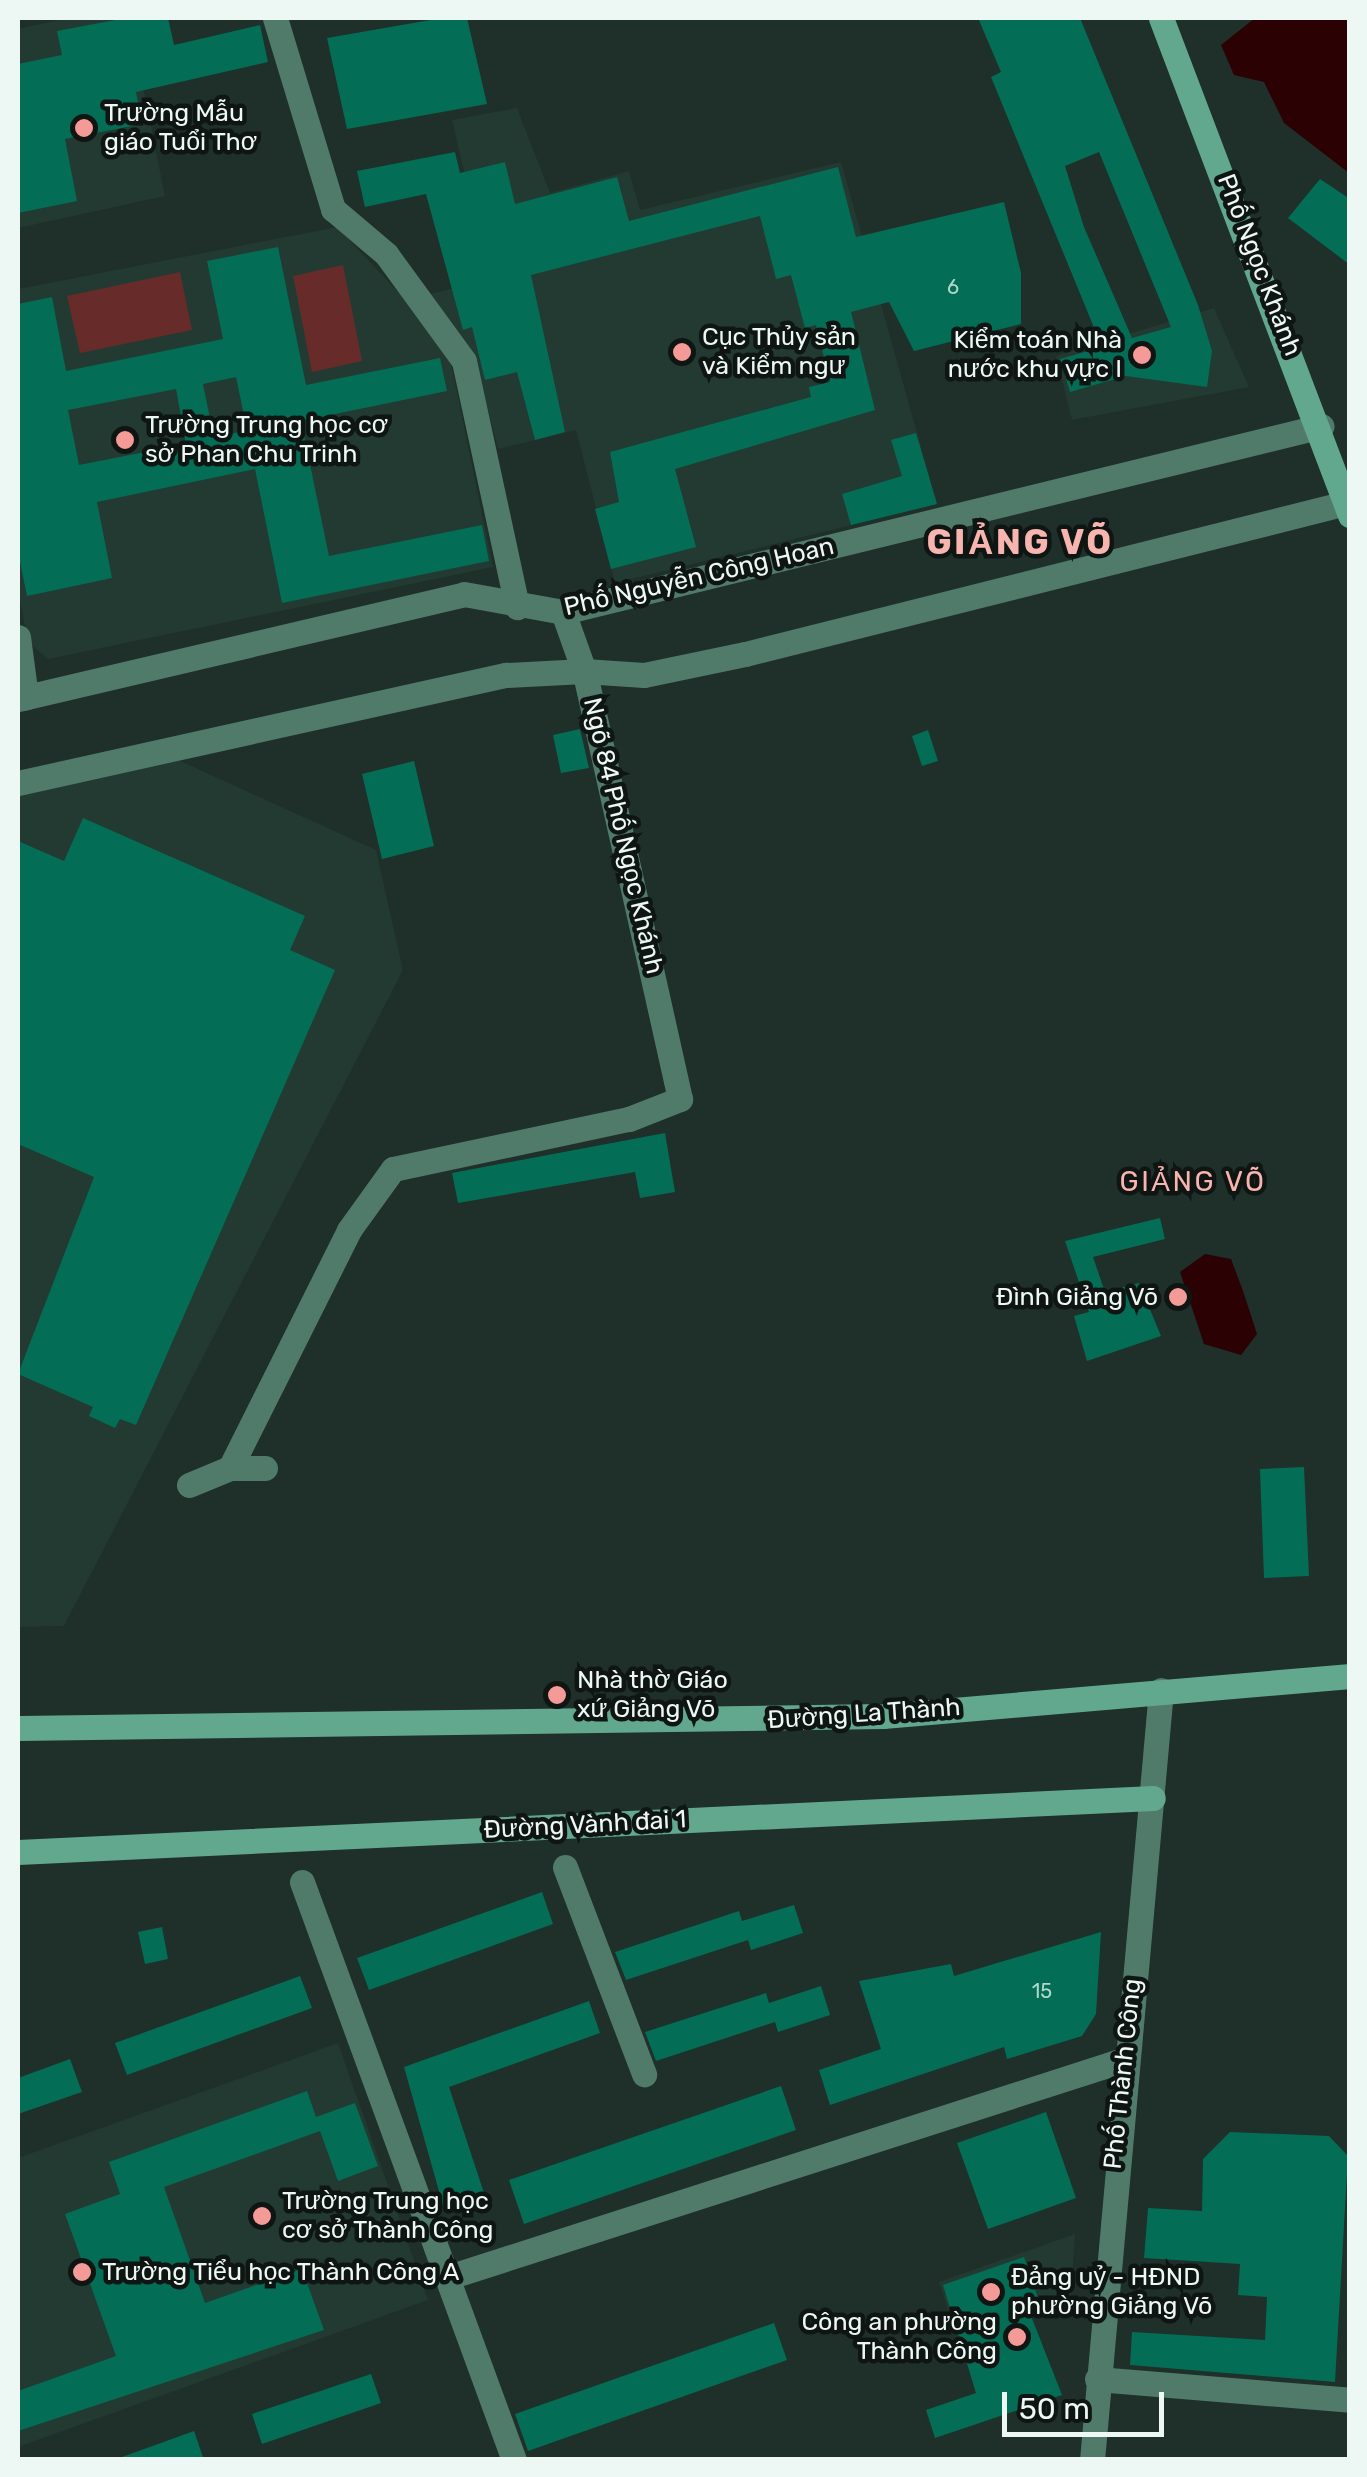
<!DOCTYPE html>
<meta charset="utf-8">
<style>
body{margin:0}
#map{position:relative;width:1367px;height:2477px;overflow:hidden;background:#1f2f29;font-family:Rubik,sans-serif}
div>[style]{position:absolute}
.built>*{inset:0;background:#223a32}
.green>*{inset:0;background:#672c2a}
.water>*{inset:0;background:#2b0104}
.building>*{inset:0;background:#036e55}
.street>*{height:25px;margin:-12.5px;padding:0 12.5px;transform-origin:12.5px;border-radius:12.5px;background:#507b6b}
.secondary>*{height:25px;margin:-12.5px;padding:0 12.5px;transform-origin:12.5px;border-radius:12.5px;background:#62a88f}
.dots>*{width:28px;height:28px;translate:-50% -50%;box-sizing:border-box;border:5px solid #0e1513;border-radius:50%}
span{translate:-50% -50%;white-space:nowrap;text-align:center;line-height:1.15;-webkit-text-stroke:9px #0e1513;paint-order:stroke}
.number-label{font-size:20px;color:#b2d5cc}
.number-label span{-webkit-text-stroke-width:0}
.poi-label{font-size:25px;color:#edf7f3}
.left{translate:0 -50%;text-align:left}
.right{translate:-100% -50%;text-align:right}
.street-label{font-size:25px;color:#edf7f3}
.neighbourhood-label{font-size:28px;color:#f8b4af;letter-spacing:2.5px}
.district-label{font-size:35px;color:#f8b4af;font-weight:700;letter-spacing:2.5px}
.frame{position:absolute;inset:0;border:20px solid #edf7f3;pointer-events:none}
.scale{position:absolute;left:1002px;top:2392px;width:162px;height:45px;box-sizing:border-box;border:5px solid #edf7f3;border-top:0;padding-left:12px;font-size:30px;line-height:35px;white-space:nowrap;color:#edf7f3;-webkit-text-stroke:8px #0e1513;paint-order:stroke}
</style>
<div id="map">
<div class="built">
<i style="clip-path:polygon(68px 18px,129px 18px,165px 196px,18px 228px,18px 29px)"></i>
<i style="clip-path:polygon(517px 108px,550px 193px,629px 171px,640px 210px,841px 162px,937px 504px,615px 583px,576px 430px,498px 449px,477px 366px,429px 294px,489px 280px,452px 120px)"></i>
<i style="clip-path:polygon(337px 227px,447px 344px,493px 567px,48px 659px,28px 642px,18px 590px,18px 289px)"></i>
<i style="clip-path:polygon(1214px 308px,1249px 387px,1072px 420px,1056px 356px)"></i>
<i style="clip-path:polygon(176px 759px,376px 850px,403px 970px,64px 1626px,18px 1627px,18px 792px)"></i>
<i style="clip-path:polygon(338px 2043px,428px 2300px,18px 2447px,18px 2158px)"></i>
<i style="clip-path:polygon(1075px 2234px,1071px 2296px,957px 2336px,939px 2282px)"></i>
</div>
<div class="green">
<i style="clip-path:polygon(343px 265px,362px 361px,312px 372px,293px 276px)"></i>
<i style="clip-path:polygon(180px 272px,192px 330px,80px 353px,67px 296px)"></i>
</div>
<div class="water">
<i style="clip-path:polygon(1255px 18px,1349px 18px,1349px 173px,1284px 123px,1264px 82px,1234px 75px,1221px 45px)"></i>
<i style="clip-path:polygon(1205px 1254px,1231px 1259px,1243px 1291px,1257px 1334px,1241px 1355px,1204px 1344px,1180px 1272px)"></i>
</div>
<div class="building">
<i style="clip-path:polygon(126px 18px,168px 18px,174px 45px,260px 25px,268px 62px,136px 92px,142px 124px,65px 139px,77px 201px,18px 213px,18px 64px,62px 55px,57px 31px)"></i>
<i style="clip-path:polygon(442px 18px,467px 18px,487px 104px,347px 129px,327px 38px)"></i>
<i style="clip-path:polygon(evenodd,978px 18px,1080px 18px,1198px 305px,1212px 351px,1207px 387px,1126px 376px,1070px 392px,1060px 359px,1102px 347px,991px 77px,1001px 72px,978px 18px,1099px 152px,1171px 327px,1132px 338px,1084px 227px,1065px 166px,1099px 152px)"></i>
<i style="clip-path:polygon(455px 152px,460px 173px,505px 162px,515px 204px,617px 177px,629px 221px,838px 167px,856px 237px,1004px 202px,1021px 273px,1021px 324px,914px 351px,889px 302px,851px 312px,875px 410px,675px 469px,696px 547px,611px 569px,595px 509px,619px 502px,610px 452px,811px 397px,809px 387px,830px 382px,816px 325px,805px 328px,791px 275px,776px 279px,760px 216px,531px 275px,565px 432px,535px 440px,517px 372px,485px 380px,472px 327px,463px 330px,426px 194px,365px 207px,357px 171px)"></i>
<i style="clip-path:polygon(1320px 179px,1350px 199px,1350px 265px,1288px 218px)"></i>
<i style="clip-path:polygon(evenodd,278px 247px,306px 385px,440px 358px,447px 391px,301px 421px,329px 556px,482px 525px,489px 561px,282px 603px,255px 469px,97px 502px,112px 578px,27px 596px,18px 552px,18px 304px,52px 297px,66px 371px,223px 339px,207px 261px,278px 247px,236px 377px,247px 430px,214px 438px,203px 384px,236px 377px,278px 247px,176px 389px,186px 444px,79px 465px,68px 410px,176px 389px)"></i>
<i style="clip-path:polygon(916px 433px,937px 504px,851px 525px,842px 494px,902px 476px,891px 440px)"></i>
<i style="clip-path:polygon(580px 729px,589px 768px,561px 773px,553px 735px)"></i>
<i style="clip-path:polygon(928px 730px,938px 761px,922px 766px,912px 736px)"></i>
<i style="clip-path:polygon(414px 761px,434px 846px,382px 859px,362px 774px)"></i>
<i style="clip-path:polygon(83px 818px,305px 916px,290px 950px,335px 970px,136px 1425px,120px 1419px,115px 1428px,89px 1416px,93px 1407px,18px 1374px,94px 1177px,18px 1144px,18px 841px,64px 861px)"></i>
<i style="clip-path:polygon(665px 1133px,675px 1192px,640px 1198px,635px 1172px,458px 1203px,452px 1173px)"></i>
<i style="clip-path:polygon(1160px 1218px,1165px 1239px,1093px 1257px,1105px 1292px,1139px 1283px,1161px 1336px,1087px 1361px,1074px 1316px,1089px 1312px,1065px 1241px)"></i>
<i style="clip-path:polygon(1304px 1467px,1309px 1576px,1264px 1578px,1260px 1469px)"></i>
<i style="clip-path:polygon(542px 1892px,553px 1924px,369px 1990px,357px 1958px)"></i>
<i style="clip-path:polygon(794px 1905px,803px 1933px,751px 1950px,748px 1940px,626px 1980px,615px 1952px,739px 1911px,742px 1921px)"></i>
<i style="clip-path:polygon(162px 1927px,168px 1959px,145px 1964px,138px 1932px)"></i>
<i style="clip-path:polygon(1101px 1932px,1096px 2014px,1082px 2036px,1007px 2059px,1004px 2047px,830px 2105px,819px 2070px,881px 2049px,859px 1981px,951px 1964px,954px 1976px)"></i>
<i style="clip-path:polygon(300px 1976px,312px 2008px,127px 2075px,115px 2043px)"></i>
<i style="clip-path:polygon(821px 1986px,830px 2015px,778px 2032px,775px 2022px,656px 2061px,645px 2032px,766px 1993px,769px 2003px)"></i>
<i style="clip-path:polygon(589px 2001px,600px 2033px,449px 2087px,485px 2196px,444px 2209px,404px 2067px)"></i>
<i style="clip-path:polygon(70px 2059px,82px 2092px,18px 2114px,18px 2078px)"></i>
<i style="clip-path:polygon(781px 2086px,796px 2130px,524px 2224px,509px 2180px)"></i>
<i style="clip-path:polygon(307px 2091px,316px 2117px,355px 2103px,378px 2166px,338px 2181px,320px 2131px,164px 2187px,205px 2303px,302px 2269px,324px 2330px,18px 2431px,18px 2391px,116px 2356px,65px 2214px,120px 2194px,109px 2162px)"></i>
<i style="clip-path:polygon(1046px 2112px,1076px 2198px,988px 2229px,957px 2143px)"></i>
<i style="clip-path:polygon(1230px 2132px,1329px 2136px,1348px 2156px,1335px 2382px,1130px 2365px,1132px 2332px,1265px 2340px,1267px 2297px,1238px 2295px,1240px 2264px,1144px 2258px,1148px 2208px,1202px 2211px,1203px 2159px)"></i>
<i style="clip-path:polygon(1024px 2257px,1038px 2298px,1026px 2303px,1062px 2395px,935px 2438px,926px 2410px,976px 2393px,943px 2285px)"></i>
<i style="clip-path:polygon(774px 2323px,787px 2360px,528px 2451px,515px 2414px)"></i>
<i style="clip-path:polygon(371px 2374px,381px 2403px,262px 2444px,252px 2414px)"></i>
<i style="clip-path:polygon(194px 2431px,204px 2460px,122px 2460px,122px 2457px)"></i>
</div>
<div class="street">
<i style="left:275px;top:18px;width:200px;rotate:73.1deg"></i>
<i style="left:333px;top:209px;width:70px;rotate:40.3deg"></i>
<i style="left:386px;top:254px;width:132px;rotate:53.9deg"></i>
<i style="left:464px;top:361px;width:252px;rotate:77.8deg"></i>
<i style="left:18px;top:637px;width:61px;rotate:82.4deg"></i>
<i style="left:18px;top:699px;width:458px;rotate:-13.2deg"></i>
<i style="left:464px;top:594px;width:101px;rotate:10.3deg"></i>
<i style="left:563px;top:612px;width:781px;rotate:-13.77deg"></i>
<i style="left:18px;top:783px;width:500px;rotate:-12.5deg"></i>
<i style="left:506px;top:675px;width:78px;rotate:-2.9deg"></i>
<i style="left:584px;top:671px;width:63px;rotate:-109.6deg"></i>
<i style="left:230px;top:1468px;width:35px"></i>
<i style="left:189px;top:1485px;width:44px;rotate:-22.5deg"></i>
<i style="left:230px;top:1468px;width:266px;rotate:-63.4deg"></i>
<i style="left:349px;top:1230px;width:75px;rotate:-54.2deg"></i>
<i style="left:393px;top:1169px;width:241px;rotate:-12deg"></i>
<i style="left:629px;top:1119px;width:55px;rotate:-21.4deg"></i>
<i style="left:680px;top:1099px;width:439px;rotate:-102.6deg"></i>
<i style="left:584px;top:671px;width:60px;rotate:3.8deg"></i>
<i style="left:644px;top:675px;width:103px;rotate:-11.7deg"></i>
<i style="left:745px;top:654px;width:620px;rotate:-14.1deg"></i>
<i style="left:565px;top:1867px;width:222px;rotate:69.1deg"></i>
<i style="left:302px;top:1882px;width:616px;rotate:69.86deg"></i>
<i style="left:452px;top:2276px;width:705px;rotate:-17.84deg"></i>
<i style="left:1097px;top:2379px;width:254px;rotate:4.7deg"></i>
<i style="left:1092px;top:2460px;width:773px;rotate:-84.88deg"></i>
</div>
<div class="secondary">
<i style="left:1161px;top:18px;width:532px;rotate:69.18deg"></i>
<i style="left:18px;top:1728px;width:865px;rotate:-0.79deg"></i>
<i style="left:883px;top:1716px;width:469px;rotate:-4.9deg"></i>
<i style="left:18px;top:1852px;width:1136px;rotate:-2.72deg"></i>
</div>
<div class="dots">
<i style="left:84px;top:128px;background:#f59b97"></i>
<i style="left:682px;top:352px;background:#f59b97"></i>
<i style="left:1142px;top:355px;background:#f59b97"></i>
<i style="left:125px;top:440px;background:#f59b97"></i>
<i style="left:1178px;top:1297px;background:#f59b97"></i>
<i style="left:557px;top:1695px;background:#f59b97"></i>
<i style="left:262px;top:2216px;background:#f59b97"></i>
<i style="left:82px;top:2272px;background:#f59b97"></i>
<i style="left:991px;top:2292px;background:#f59b97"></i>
<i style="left:1017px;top:2337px;background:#f59b97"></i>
</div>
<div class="number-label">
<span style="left:953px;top:287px">6</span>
<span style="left:1042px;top:1991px">15</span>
</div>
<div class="poi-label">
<span class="left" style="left:104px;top:128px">Trường Mẫu<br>giáo Tuổi Thơ</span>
<span class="left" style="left:702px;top:352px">Cục Thủy sản<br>và Kiểm ngư</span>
<span class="right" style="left:1122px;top:355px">Kiểm toán Nhà<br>nước khu vực I</span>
<span class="left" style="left:145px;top:440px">Trường Trung học cơ<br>sở Phan Chu Trinh</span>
<span class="right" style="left:1158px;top:1297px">Đình Giảng Võ</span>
<span class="left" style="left:577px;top:1695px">Nhà thờ Giáo<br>xứ Giảng Võ</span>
<span class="left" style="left:282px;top:2216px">Trường Trung học<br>cơ sở Thành Công</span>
<span class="left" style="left:102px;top:2272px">Trường Tiểu học Thành Công A</span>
<span class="left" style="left:1011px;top:2292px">Đảng uỷ - HĐND<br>phường Giảng Võ</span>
<span class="right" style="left:997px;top:2337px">Công an phường<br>Thành Công</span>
</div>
<div class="street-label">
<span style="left:1259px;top:265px;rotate:69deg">Phố Ngọc Khánh</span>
<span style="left:699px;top:577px;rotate:-13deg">Phố Nguyễn Công Hoan</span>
<span style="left:623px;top:836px;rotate:77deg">Ngõ 84 Phố Ngọc Khánh</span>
<span style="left:864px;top:1714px;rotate:-4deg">Đường La Thành</span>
<span style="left:585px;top:1825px;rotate:-3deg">Đường Vành đai 1</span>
<span style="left:1123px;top:2074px;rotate:-84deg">Phố Thành Công</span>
</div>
<div class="neighbourhood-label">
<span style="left:1193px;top:1182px">GIẢNG VÕ</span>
</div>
<div class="district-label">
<span style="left:1020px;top:542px">GIẢNG VÕ</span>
</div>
<div class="frame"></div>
<div class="scale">50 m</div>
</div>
